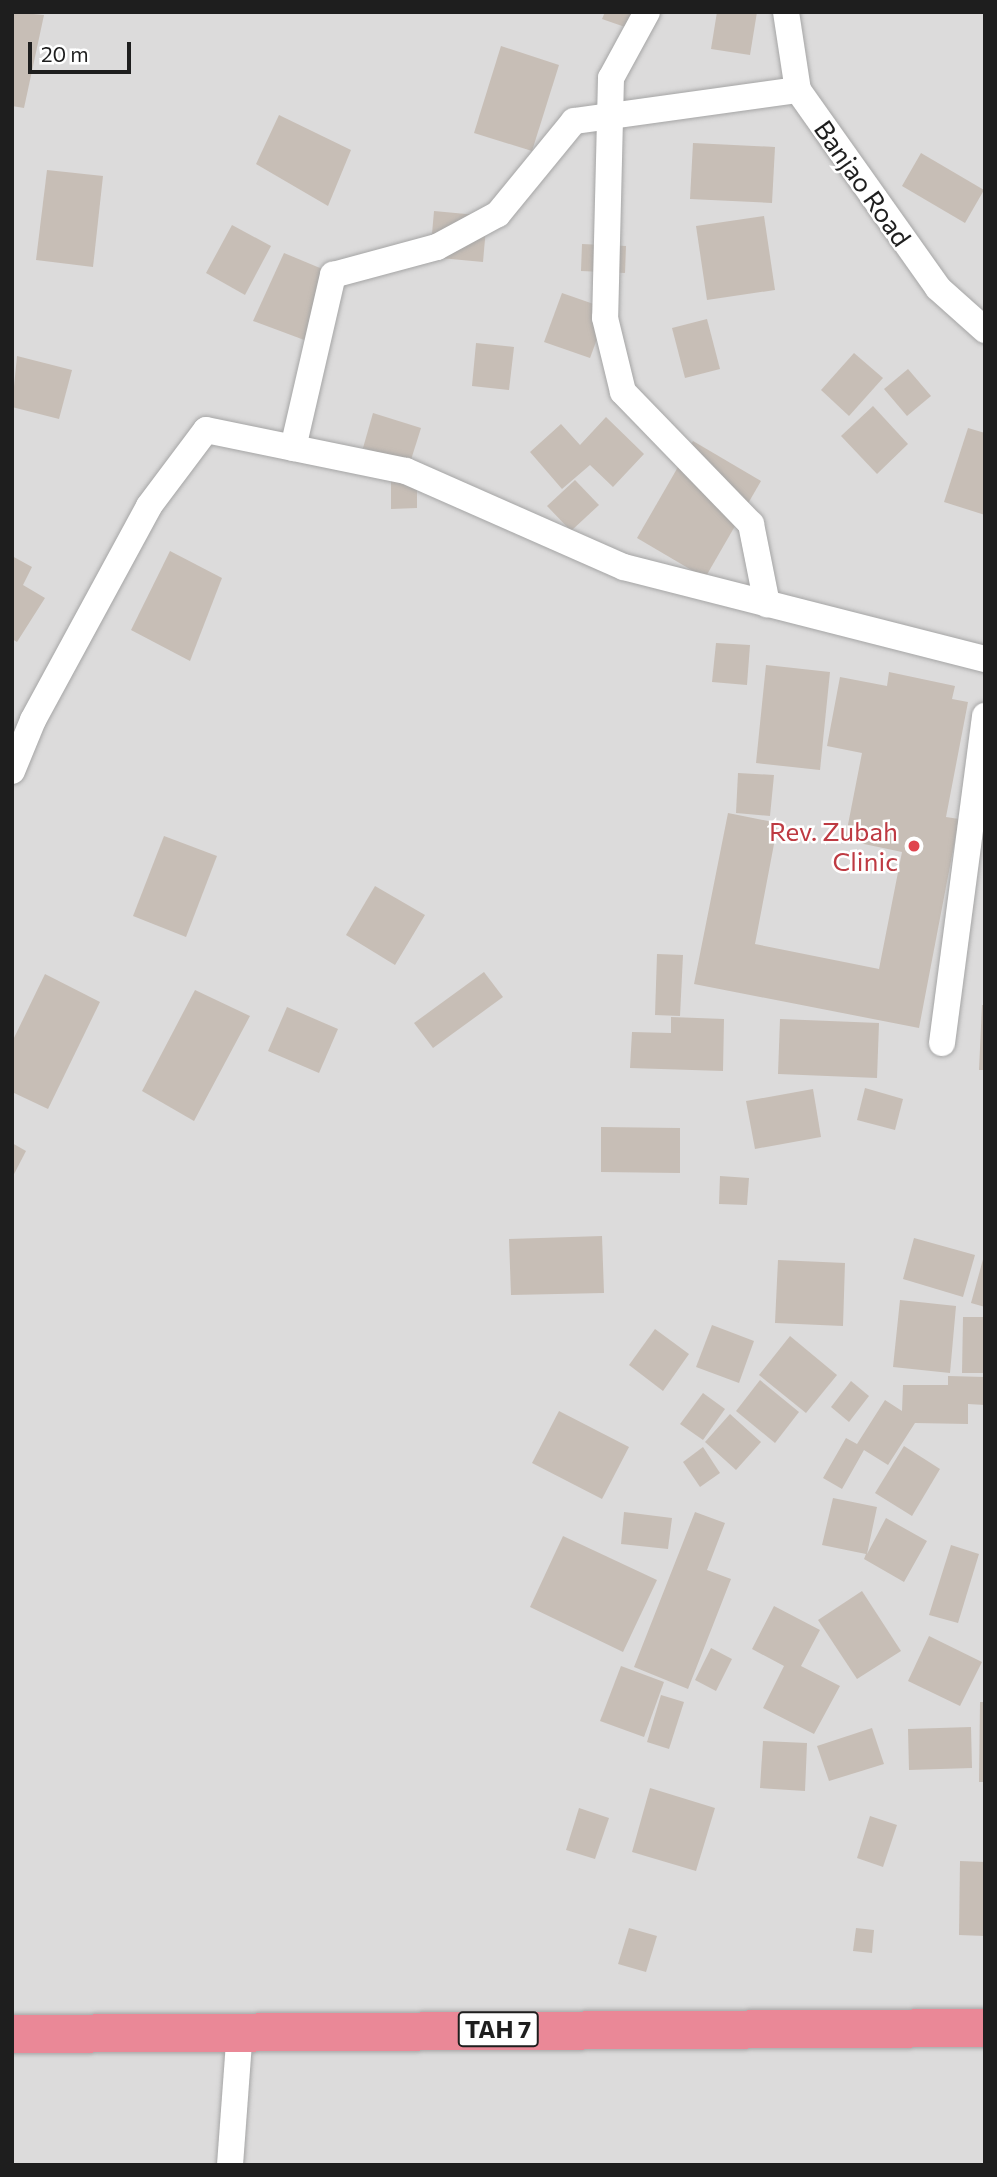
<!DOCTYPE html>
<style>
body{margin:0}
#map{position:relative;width:997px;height:2177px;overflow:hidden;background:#efece3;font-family:Commissioner,sans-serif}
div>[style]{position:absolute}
.residential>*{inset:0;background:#dcdbdb}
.building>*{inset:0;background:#c7beb6}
.roads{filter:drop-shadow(0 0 2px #a5a5a5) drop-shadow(0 0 2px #a5a5a5)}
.street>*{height:26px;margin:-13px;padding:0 13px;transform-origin:13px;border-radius:13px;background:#fff}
.highway>*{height:38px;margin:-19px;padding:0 19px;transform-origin:19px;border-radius:19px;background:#ea8897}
.dots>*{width:19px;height:19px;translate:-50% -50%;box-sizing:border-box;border:4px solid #fff;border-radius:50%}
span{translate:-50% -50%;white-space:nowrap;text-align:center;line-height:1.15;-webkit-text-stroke:5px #fff;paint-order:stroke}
.shield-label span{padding:2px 5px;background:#fff;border:2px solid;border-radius:5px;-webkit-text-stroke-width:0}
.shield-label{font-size:24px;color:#1e1e1e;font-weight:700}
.street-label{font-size:26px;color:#1e1e1e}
.health-label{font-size:26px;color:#be3a42}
.right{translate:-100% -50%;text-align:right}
.frame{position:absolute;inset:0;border:14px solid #1e1e1e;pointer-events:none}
.scale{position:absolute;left:28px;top:42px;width:103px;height:32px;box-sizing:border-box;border:4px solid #1e1e1e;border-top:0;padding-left:9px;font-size:21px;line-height:24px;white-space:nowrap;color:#1e1e1e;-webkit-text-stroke:5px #fff;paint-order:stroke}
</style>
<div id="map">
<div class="residential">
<i style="clip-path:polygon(12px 12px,985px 12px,985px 2165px,12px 2165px)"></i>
</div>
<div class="building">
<i style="clip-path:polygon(12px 12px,44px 15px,24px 108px,12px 106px)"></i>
<i style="clip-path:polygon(605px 12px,632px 12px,625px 27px,602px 19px)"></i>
<i style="clip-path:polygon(717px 12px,757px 12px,750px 55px,711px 49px)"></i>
<i style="clip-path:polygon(501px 46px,559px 65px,532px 151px,474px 133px)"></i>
<i style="clip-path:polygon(279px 115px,351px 150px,328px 206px,256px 164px)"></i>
<i style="clip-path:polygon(693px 143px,775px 147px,772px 203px,690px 199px)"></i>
<i style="clip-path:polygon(921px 153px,984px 190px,965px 223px,902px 186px)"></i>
<i style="clip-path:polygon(47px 170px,103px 176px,93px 267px,36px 260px)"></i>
<i style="clip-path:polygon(434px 211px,487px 216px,483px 262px,430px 257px)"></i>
<i style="clip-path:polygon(764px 216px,775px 290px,707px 300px,696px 226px)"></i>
<i style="clip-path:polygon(232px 225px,271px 246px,245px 295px,206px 273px)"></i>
<i style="clip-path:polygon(582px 244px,626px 246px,625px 273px,581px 271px)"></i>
<i style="clip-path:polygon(284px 253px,332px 273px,307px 341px,253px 321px)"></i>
<i style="clip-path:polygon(562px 293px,608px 309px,590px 358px,544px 342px)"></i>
<i style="clip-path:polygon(707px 319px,720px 369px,685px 378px,672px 328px)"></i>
<i style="clip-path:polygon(476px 343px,514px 347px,509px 390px,472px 386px)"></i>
<i style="clip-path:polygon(854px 353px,883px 378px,849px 416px,821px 390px)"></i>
<i style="clip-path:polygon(17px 356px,72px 370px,59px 419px,12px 407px)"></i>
<i style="clip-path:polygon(908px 369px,931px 396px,907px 416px,884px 389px)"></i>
<i style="clip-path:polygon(873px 406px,908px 444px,877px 474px,841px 436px)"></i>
<i style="clip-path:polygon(373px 413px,421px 428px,410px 463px,363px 448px)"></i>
<i style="clip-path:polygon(606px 417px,644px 454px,613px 487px,590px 465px,562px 489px,530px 452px,561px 424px,580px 445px)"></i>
<i style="clip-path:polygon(968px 428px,985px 433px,985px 515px,944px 502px)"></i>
<i style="clip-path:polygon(693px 441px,761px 481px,705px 578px,637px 538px)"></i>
<i style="clip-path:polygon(391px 476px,417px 476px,417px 508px,391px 509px)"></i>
<i style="clip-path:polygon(575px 480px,599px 505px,571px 531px,547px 506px)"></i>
<i style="clip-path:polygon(170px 551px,222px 578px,190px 661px,131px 630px)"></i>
<i style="clip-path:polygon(12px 556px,32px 567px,23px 585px,45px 598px,17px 642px,12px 639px)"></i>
<i style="clip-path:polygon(716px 643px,750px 645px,747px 685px,712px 682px)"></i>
<i style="clip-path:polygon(766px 665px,830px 672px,820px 770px,756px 763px)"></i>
<i style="clip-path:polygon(889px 672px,955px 686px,952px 699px,968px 702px,946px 817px,959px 819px,919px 1028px,694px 984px,728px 813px,778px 823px,755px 944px,879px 969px,902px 852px,845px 840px,862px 753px,827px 746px,840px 677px,887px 686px)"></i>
<i style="clip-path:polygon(738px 773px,774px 775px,770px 816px,736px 813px)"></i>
<i style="clip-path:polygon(164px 836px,217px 856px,186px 937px,133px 916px)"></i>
<i style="clip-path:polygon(375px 886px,425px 915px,395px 965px,346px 935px)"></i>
<i style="clip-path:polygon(657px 954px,683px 955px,680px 1016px,655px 1015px)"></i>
<i style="clip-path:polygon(484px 972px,503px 997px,433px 1048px,414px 1023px)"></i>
<i style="clip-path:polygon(45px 974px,100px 1002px,48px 1109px,12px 1092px,12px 1042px)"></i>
<i style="clip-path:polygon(195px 990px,250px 1016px,194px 1121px,142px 1091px)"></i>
<i style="clip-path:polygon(982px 1005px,985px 1005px,985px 1070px,979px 1070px)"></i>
<i style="clip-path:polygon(287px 1007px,338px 1029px,319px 1073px,268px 1051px)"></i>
<i style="clip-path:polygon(671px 1017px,724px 1019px,723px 1071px,630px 1068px,632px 1032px,671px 1033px)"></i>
<i style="clip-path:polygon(780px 1019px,879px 1023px,877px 1078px,778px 1074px)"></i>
<i style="clip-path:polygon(865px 1088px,903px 1099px,895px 1130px,857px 1120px)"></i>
<i style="clip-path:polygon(813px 1089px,821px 1137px,755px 1149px,746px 1101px)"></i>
<i style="clip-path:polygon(601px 1127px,680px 1128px,680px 1173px,601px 1172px)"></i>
<i style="clip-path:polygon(12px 1143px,26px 1151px,12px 1178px)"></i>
<i style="clip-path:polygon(720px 1176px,749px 1178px,747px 1205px,719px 1204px)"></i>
<i style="clip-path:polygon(602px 1236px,604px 1293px,511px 1295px,509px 1239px)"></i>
<i style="clip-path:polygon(914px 1238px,975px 1255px,963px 1297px,903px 1279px)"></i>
<i style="clip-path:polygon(985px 1252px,985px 1307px,971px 1303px)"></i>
<i style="clip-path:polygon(778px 1260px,845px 1263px,843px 1326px,775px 1323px)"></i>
<i style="clip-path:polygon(900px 1300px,956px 1306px,950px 1373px,893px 1367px)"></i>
<i style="clip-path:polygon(963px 1317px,985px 1317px,985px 1373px,962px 1373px)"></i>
<i style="clip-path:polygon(712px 1325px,754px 1341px,739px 1383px,696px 1367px)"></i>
<i style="clip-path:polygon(655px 1329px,689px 1354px,663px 1391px,629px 1365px)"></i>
<i style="clip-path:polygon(790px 1336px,837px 1375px,806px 1413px,759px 1375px)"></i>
<i style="clip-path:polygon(948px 1376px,985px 1377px,985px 1405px,968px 1404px,968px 1424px,915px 1423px,888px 1465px,864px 1450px,842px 1489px,823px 1478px,846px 1438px,857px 1444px,885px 1400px,902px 1411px,903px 1385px,948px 1385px)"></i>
<i style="clip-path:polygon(760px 1380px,799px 1412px,775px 1443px,736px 1411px)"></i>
<i style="clip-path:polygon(851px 1381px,869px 1396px,849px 1422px,831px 1407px)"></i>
<i style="clip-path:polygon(703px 1393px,725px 1409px,703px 1440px,680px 1424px)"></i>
<i style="clip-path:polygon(559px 1411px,629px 1447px,602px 1499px,532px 1463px)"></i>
<i style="clip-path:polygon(730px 1414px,761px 1442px,736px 1470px,705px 1442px)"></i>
<i style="clip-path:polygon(904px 1446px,940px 1469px,912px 1516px,875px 1493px)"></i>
<i style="clip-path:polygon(703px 1447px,720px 1473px,700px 1487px,683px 1462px)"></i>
<i style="clip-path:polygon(833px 1498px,877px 1507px,867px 1554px,886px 1518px,927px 1541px,904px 1582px,864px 1559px,866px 1554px,822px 1545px)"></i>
<i style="clip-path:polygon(624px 1512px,672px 1518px,668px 1549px,621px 1544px)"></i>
<i style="clip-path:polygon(695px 1512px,725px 1523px,707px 1570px,731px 1579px,688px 1689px,634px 1667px)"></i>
<i style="clip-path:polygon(563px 1536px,657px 1580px,623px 1652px,530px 1607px)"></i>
<i style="clip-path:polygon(951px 1545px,979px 1554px,958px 1623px,929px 1615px)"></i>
<i style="clip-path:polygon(862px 1591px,901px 1651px,857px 1679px,818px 1620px)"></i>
<i style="clip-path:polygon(774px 1606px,820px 1630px,801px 1666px,840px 1686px,814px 1734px,763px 1708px,784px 1666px,752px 1649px)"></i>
<i style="clip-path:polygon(929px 1636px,982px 1662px,960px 1706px,908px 1681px)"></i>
<i style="clip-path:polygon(711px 1648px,732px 1659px,716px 1691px,695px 1680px)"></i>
<i style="clip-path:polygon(621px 1666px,664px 1682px,644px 1737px,600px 1721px)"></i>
<i style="clip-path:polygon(661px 1695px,684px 1702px,669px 1749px,647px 1742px)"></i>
<i style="clip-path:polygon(980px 1702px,985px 1702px,985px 1782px,979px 1782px)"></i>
<i style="clip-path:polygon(971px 1727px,972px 1768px,909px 1770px,908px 1729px)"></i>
<i style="clip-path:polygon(872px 1728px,884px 1764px,829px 1781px,817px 1746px)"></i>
<i style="clip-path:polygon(763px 1741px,807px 1743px,805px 1791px,760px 1788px)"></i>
<i style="clip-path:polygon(650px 1788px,715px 1808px,696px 1871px,632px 1852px)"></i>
<i style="clip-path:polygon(579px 1808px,609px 1818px,595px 1859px,566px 1850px)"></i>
<i style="clip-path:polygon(870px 1816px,897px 1825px,883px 1867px,857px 1858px)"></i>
<i style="clip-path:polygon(960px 1861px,985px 1862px,985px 1936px,959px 1935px)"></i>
<i style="clip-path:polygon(629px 1928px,657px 1936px,646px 1972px,618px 1964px)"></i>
<i style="clip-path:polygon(856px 1928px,874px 1930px,872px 1953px,853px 1951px)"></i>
</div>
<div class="roads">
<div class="street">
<i style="left:647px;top:12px;width:75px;rotate:118.6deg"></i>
<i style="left:611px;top:78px;width:240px;rotate:91.4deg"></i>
<i style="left:605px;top:318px;width:76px;rotate:76.3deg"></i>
<i style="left:623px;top:392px;width:184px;rotate:45.9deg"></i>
<i style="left:751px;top:524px;width:82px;rotate:78.7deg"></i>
<i style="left:786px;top:12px;width:79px;rotate:81.3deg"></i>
<i style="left:798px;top:90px;width:242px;rotate:54.7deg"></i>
<i style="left:938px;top:288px;width:63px;rotate:41.8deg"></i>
<i style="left:293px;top:448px;width:178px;rotate:-77deg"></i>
<i style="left:333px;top:275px;width:108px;rotate:-15.1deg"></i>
<i style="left:437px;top:247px;width:69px;rotate:-28.4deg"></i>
<i style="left:498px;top:214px;width:120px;rotate:-50.7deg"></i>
<i style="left:574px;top:121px;width:226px;rotate:-7.9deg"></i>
<i style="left:12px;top:771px;width:55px;rotate:-67.6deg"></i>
<i style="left:33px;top:720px;width:243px;rotate:-61.5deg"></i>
<i style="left:149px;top:506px;width:95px;rotate:-53.1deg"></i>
<i style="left:206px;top:430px;width:204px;rotate:11.6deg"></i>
<i style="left:406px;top:471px;width:238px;rotate:23.8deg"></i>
<i style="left:624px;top:567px;width:373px;rotate:14.3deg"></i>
<i style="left:942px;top:1043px;width:330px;rotate:-82.5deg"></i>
<i style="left:230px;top:2165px;width:136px;rotate:-85.8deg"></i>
</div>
<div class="highway">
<i style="left:12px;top:2034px;width:973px;rotate:-0.35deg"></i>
</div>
</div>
<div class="dots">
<i style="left:914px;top:846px;background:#e0444e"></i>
</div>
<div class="shield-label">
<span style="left:498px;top:2029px">TAH 7</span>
</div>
<div class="street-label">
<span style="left:863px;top:183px;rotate:55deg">Banjao Road</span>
</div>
<div class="health-label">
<span class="right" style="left:898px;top:846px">Rev. Zubah<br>Clinic</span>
</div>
<div class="frame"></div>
<div class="scale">20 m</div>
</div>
